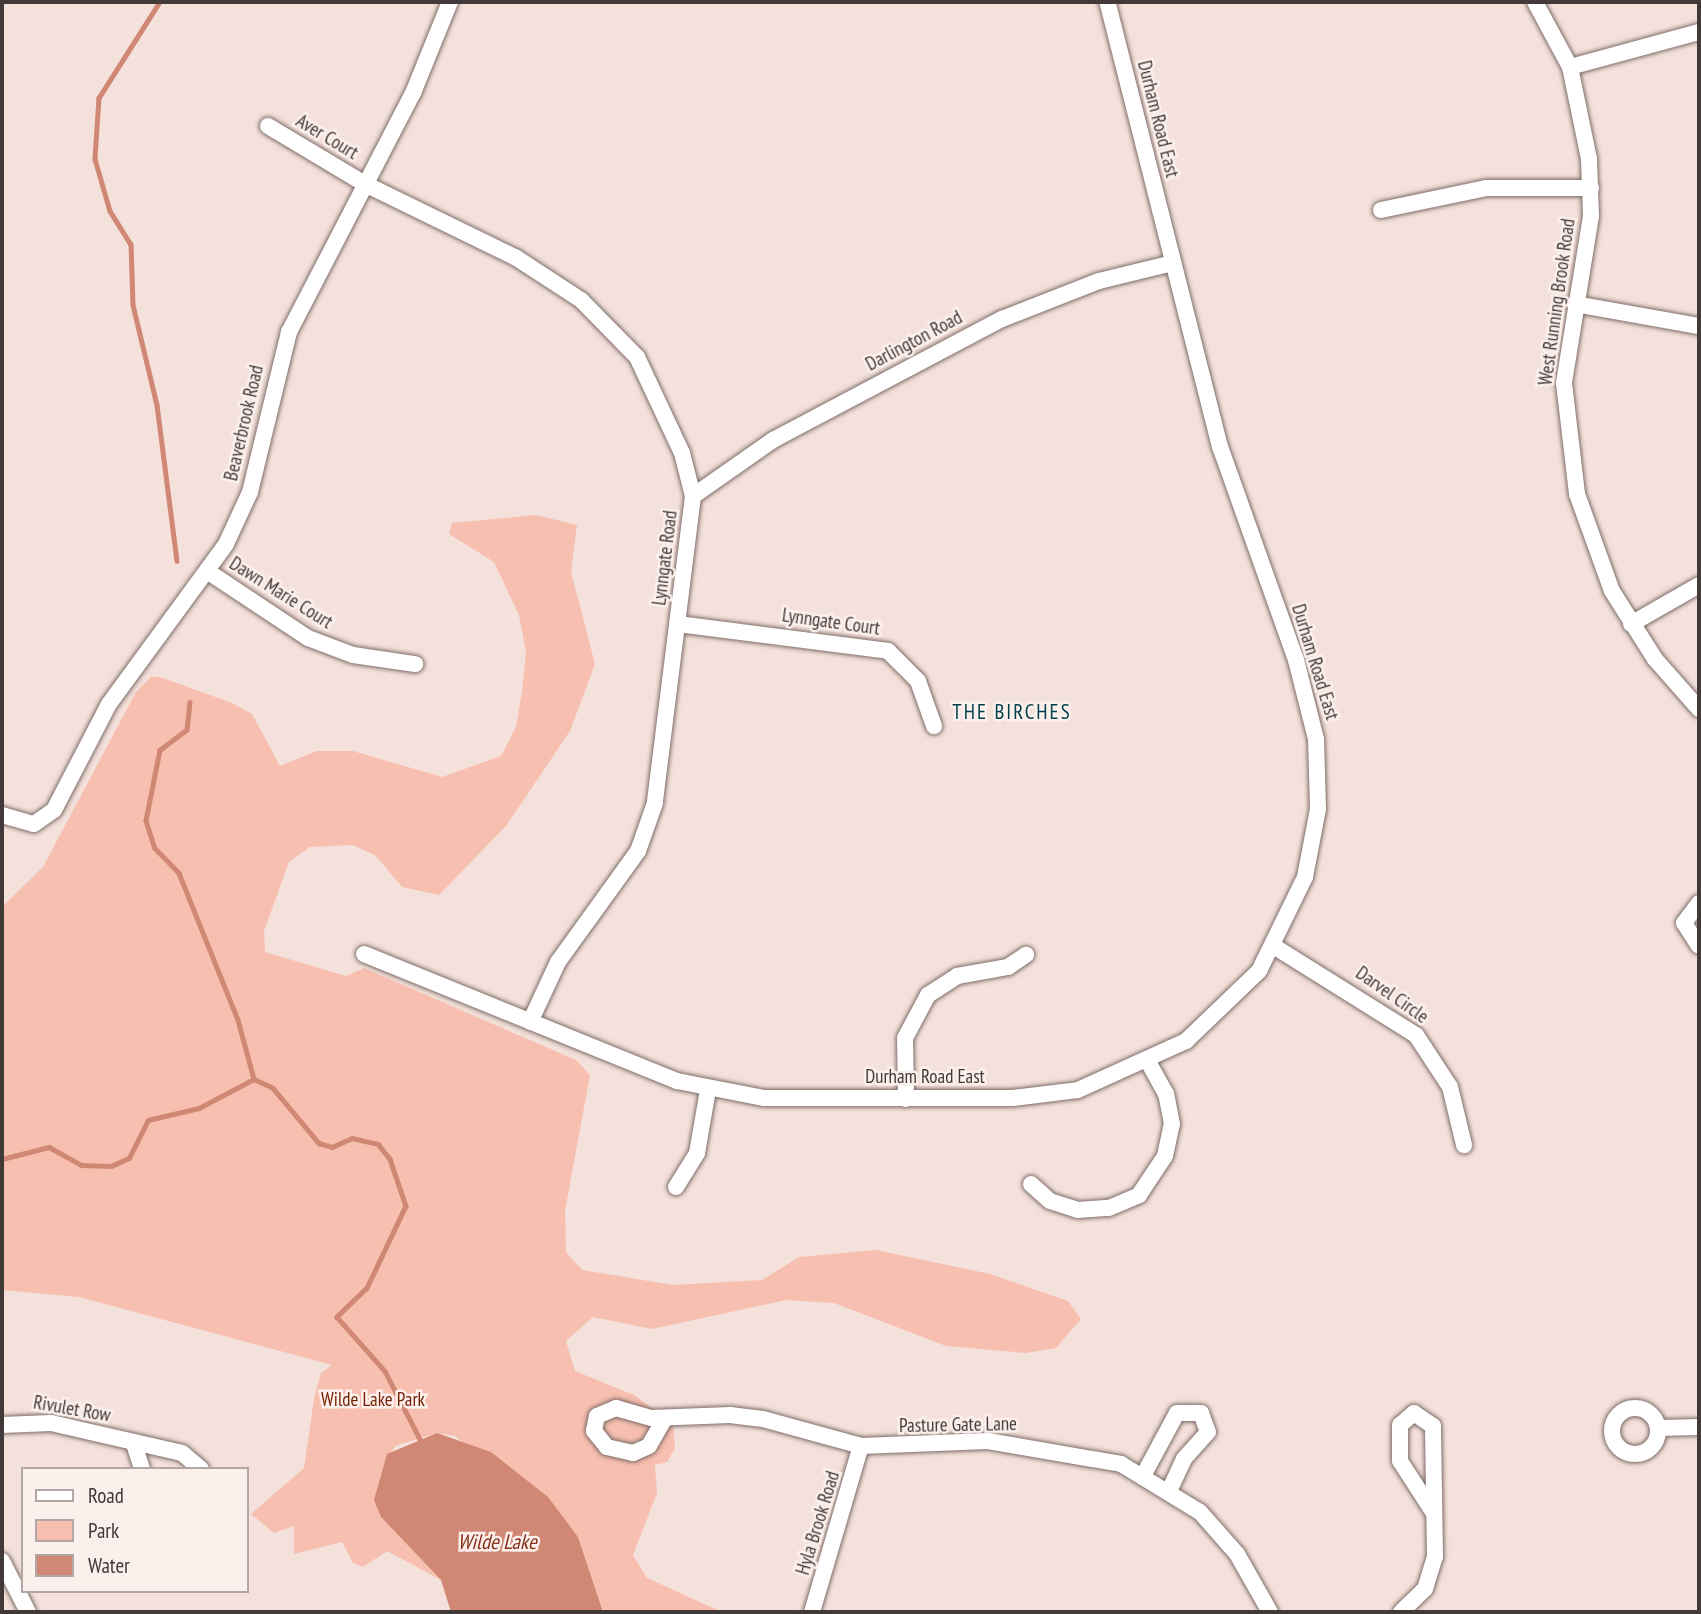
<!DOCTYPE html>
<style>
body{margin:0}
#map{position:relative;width:1701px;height:1614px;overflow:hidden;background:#f5e1db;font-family:"PT Sans Narrow",sans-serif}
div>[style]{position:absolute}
.green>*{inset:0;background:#f7bfaf}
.water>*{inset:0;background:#d08773}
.stream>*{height:4.5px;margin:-2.25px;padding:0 2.25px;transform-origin:2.25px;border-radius:2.25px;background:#d08773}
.roads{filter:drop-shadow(0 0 2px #7e6d68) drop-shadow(0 0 2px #7e6d68)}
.minor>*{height:16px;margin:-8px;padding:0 8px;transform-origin:8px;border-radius:8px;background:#fff}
.minor>.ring{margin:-8px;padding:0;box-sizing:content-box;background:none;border:16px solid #fff;border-radius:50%}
span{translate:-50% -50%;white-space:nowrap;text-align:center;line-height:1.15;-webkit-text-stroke:5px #fcf0ed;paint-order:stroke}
.street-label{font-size:19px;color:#423a38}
.park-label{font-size:19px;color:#751f03}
.neighbourhood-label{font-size:21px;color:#013f4c;letter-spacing:2px}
.water-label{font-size:21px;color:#873017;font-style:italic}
.frame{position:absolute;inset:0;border:4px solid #423a38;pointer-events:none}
.legend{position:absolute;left:21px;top:1467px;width:228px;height:126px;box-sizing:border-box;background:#fcf0ed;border:2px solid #b2a7a5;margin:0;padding:9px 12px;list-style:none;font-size:21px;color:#423a38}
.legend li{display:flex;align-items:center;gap:14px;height:35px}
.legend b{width:35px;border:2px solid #b2a7a5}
</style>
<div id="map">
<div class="green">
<i style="clip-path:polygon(536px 515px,577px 525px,571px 572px,595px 664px,570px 731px,506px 826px,439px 895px,402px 887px,376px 856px,353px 845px,310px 847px,289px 862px,264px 931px,265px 952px,346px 976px,364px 968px,576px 1060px,590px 1075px,565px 1211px,566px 1252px,582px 1270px,673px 1285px,762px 1280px,799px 1257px,876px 1250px,990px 1274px,1068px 1301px,1081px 1319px,1056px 1348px,1026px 1353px,946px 1346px,834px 1303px,786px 1300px,652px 1329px,593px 1317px,566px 1341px,575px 1371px,634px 1395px,673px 1424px,675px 1448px,667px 1462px,655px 1465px,657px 1493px,633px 1555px,647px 1578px,722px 1612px,603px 1612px,578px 1537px,455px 1436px,437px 1433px,395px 1446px,380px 1476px,381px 1517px,441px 1580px,387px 1551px,363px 1567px,353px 1563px,342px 1542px,294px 1554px,294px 1526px,274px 1533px,251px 1514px,304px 1468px,314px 1399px,321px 1373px,332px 1365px,79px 1297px,2px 1290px,2px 907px,43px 867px,136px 692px,151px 677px,160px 677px,232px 703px,252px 714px,280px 766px,317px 751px,353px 751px,442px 777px,501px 756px,516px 727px,522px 692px,526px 652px,519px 615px,494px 562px,449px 534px,452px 523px)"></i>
</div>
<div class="water">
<i style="clip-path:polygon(437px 1433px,491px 1452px,548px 1497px,578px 1537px,603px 1612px,451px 1612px,441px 1580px,381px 1517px,374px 1500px,387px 1454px)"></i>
</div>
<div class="stream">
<i style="left:160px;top:2px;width:114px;rotate:122.4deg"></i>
<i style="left:99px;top:98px;width:61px;rotate:93.8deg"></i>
<i style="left:95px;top:159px;width:54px;rotate:73.9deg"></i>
<i style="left:110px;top:211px;width:39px;rotate:58deg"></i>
<i style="left:131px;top:244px;width:61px;rotate:88.1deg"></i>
<i style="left:133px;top:305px;width:103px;rotate:76.5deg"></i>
<i style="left:157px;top:405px;width:157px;rotate:82.7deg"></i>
<i style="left:190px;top:702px;width:28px;rotate:96deg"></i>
<i style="left:187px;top:730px;width:34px;rotate:143deg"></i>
<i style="left:160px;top:750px;width:72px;rotate:101.2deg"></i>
<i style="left:146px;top:821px;width:28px;rotate:72deg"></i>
<i style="left:155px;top:848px;width:35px;rotate:46deg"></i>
<i style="left:179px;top:873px;width:158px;rotate:68.1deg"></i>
<i style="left:238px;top:1020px;width:61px;rotate:74.8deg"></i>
<i style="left:2px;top:1159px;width:49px;rotate:-14.3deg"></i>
<i style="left:49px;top:1147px;width:37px;rotate:29deg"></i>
<i style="left:81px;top:1165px;width:30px;rotate:2deg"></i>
<i style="left:111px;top:1166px;width:20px;rotate:-24deg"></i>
<i style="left:129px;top:1158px;width:42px;rotate:-63.4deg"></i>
<i style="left:148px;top:1120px;width:52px;rotate:-13.2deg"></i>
<i style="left:199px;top:1108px;width:62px;rotate:-27.8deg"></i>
<i style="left:254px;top:1079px;width:21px;rotate:25deg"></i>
<i style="left:273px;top:1088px;width:72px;rotate:50.1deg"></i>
<i style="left:319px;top:1143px;width:14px;rotate:17deg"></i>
<i style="left:332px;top:1147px;width:22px;rotate:-24deg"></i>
<i style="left:352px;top:1138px;width:27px;rotate:13deg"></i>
<i style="left:378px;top:1144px;width:19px;rotate:51deg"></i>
<i style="left:390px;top:1159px;width:50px;rotate:71.2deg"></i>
<i style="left:406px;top:1206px;width:91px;rotate:115.4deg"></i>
<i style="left:367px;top:1288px;width:42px;rotate:136deg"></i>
<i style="left:337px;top:1317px;width:72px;rotate:48.4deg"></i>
<i style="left:385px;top:1371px;width:81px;rotate:62.8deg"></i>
</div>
<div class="roads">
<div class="minor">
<i style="left:1535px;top:2px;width:74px;rotate:61.7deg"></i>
<i style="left:1570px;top:67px;width:94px;rotate:78.3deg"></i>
<i style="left:1589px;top:159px;width:57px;rotate:88deg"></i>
<i style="left:1591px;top:216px;width:169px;rotate:99.2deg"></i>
<i style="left:1564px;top:383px;width:112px;rotate:83.3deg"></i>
<i style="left:1577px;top:494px;width:103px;rotate:70.2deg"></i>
<i style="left:1612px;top:591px;width:80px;rotate:57.7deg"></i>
<i style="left:1655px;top:659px;width:67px;rotate:48.7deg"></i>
<i style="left:1570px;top:67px;width:134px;rotate:-15.2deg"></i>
<i style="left:268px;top:126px;width:113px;rotate:30.9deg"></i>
<i style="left:365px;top:184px;width:167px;rotate:26deg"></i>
<i style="left:515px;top:257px;width:79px;rotate:33.1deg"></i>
<i style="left:581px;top:300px;width:80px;rotate:45.5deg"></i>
<i style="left:637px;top:357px;width:106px;rotate:64.9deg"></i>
<i style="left:682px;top:453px;width:44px;rotate:75.7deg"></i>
<i style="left:693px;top:496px;width:309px;rotate:97.1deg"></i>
<i style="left:655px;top:803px;width:51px;rotate:109.5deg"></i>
<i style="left:638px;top:851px;width:137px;rotate:125.8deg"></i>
<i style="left:558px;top:962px;width:66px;rotate:115deg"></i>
<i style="left:1381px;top:210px;width:107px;rotate:-11.8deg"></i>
<i style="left:1486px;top:188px;width:105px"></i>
<i style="left:1575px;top:304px;width:126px;rotate:10.1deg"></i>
<i style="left:693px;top:496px;width:98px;rotate:-35deg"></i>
<i style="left:773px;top:440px;width:259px;rotate:-27.9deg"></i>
<i style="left:1002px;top:319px;width:104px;rotate:-21.4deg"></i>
<i style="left:1099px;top:281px;width:76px;rotate:-13.7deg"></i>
<i style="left:207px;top:571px;width:121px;rotate:33.6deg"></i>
<i style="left:308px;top:638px;width:48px;rotate:20.7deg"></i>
<i style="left:353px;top:655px;width:63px;rotate:8.3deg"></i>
<i style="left:678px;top:624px;width:212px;rotate:7.3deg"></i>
<i style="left:888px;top:651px;width:42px;rotate:45deg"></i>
<i style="left:918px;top:681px;width:48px;rotate:70.4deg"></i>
<i style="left:1631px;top:624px;width:78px;rotate:-29.8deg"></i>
<i style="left:2px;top:815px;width:33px;rotate:16deg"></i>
<i style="left:34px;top:824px;width:24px;rotate:-35deg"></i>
<i style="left:54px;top:810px;width:119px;rotate:-62.6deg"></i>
<i style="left:109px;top:704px;width:198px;rotate:-53.8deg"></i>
<i style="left:226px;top:544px;width:57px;rotate:-65.2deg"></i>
<i style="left:250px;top:492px;width:165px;rotate:-76.3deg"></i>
<i style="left:289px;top:332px;width:269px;rotate:-62.6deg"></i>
<i style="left:413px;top:93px;width:98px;rotate:-67.9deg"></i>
<i style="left:1699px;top:903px;width:25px;rotate:127deg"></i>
<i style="left:1684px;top:923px;width:27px;rotate:57deg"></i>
<i style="left:1275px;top:947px;width:166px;rotate:32deg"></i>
<i style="left:1416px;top:1035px;width:62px;rotate:56.8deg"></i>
<i style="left:1450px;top:1087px;width:60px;rotate:76.4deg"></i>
<i style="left:364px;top:954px;width:338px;rotate:22.1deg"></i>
<i style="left:677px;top:1081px;width:89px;rotate:11.1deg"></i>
<i style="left:764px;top:1098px;width:249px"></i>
<i style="left:1013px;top:1098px;width:65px;rotate:-7deg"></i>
<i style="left:1078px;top:1090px;width:119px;rotate:-24.4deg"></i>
<i style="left:1186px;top:1041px;width:101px;rotate:-43.8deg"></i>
<i style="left:1259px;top:971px;width:105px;rotate:-63.9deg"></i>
<i style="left:1305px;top:877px;width:69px;rotate:-79.2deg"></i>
<i style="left:1318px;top:809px;width:70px;rotate:-91.6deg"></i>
<i style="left:1316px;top:739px;width:81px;rotate:-104.2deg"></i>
<i style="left:1296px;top:660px;width:226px;rotate:-109.6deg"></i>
<i style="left:1220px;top:447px;width:459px;rotate:-104.2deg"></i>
<i style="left:906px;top:1099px;width:61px;rotate:-90.9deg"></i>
<i style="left:905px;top:1038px;width:49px;rotate:-61.9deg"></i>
<i style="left:928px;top:995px;width:35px;rotate:-33deg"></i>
<i style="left:957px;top:976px;width:52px;rotate:-10deg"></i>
<i style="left:1008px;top:967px;width:22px;rotate:-34deg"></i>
<i style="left:1031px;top:1184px;width:25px;rotate:42deg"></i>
<i style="left:1050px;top:1201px;width:29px;rotate:18deg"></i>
<i style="left:1078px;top:1210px;width:31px;rotate:-4deg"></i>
<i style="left:1109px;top:1208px;width:33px;rotate:-23deg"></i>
<i style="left:1139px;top:1195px;width:47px;rotate:-56.3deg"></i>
<i style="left:1165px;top:1156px;width:33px;rotate:-78deg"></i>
<i style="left:1172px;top:1124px;width:31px;rotate:-101deg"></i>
<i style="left:1166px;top:1094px;width:35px;rotate:-119deg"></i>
<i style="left:676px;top:1187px;width:40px;rotate:-58deg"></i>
<i style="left:697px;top:1153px;width:64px;rotate:-80.1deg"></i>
<i class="ring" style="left:1612px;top:1408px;width:30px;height:30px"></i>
<i style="left:665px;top:1418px;width:32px;rotate:120deg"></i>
<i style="left:649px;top:1446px;width:17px;rotate:156deg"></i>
<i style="left:633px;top:1453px;width:27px;rotate:-167deg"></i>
<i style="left:607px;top:1447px;width:21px;rotate:-129deg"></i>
<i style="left:594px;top:1431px;width:15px;rotate:-79deg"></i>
<i style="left:597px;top:1416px;width:21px;rotate:-23deg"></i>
<i style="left:616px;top:1408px;width:36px;rotate:16deg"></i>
<i style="left:651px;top:1418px;width:79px;rotate:-2.2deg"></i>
<i style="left:730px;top:1415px;width:33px;rotate:7deg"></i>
<i style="left:763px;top:1419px;width:102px;rotate:15.4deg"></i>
<i style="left:861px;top:1446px;width:127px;rotate:-2.3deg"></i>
<i style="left:988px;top:1441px;width:135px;rotate:9.8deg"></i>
<i style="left:1121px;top:1464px;width:92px;rotate:31.3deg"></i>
<i style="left:1200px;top:1512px;width:56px;rotate:48.6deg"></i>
<i style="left:1237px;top:1554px;width:67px;rotate:60.4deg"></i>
<i style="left:2px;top:1425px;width:49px;rotate:-2.3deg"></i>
<i style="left:51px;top:1423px;width:134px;rotate:12.9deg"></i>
<i style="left:182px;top:1453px;width:25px;rotate:40deg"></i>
<i style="left:1659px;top:1428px;width:40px;rotate:-1.4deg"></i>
<i style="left:134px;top:1444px;width:26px;rotate:72deg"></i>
<i style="left:1144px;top:1474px;width:69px;rotate:-61.6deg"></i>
<i style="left:1177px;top:1413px;width:24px"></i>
<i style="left:1201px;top:1413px;width:20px;rotate:70deg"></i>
<i style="left:1208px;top:1432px;width:36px;rotate:132deg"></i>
<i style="left:1184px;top:1459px;width:33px;rotate:115deg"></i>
<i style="left:2px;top:1561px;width:57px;rotate:63deg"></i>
<i style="left:812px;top:1612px;width:173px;rotate:-73.6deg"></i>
<i style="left:1401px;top:1612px;width:33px;rotate:-44deg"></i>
<i style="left:1425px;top:1589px;width:34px;rotate:-73deg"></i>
<i style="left:1435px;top:1557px;width:131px;rotate:-90.9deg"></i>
<i style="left:1433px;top:1426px;width:23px;rotate:-146deg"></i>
<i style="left:1414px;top:1413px;width:18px;rotate:139deg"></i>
<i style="left:1400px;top:1425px;width:36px;rotate:90deg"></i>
<i style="left:1400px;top:1461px;width:61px;rotate:57.1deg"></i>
</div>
</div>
<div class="street-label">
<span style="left:1158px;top:119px;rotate:76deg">Durham Road East</span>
<span style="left:327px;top:137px;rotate:31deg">Aver Court</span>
<span style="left:1557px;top:302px;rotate:-82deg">West Running Brook Road</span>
<span style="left:914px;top:341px;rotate:-28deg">Darlington Road</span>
<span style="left:244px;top:423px;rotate:-77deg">Beaverbrook Road</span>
<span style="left:665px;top:558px;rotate:-83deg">Lynngate Road</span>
<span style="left:281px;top:593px;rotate:32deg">Dawn Marie Court</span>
<span style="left:831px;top:622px;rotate:8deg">Lynngate Court</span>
<span style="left:1315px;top:662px;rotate:73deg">Durham Road East</span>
<span style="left:1392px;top:995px;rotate:35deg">Darvel Circle</span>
<span style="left:925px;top:1077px">Durham Road East</span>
<span style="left:72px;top:1409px;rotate:10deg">Rivulet Row</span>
<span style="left:958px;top:1425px;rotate:-1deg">Pasture Gate Lane</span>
<span style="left:818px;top:1523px;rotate:-73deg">Hyla Brook Road</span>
</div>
<div class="park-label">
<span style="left:373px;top:1400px">Wilde Lake Park</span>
</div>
<div class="neighbourhood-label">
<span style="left:1012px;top:712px">THE BIRCHES</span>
</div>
<div class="water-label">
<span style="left:497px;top:1542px">Wilde Lake</span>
</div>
<div class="frame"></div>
<ul class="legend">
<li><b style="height:9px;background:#fff"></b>Road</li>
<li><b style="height:19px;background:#f7bfaf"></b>Park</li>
<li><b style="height:19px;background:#d08773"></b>Water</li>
</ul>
</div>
